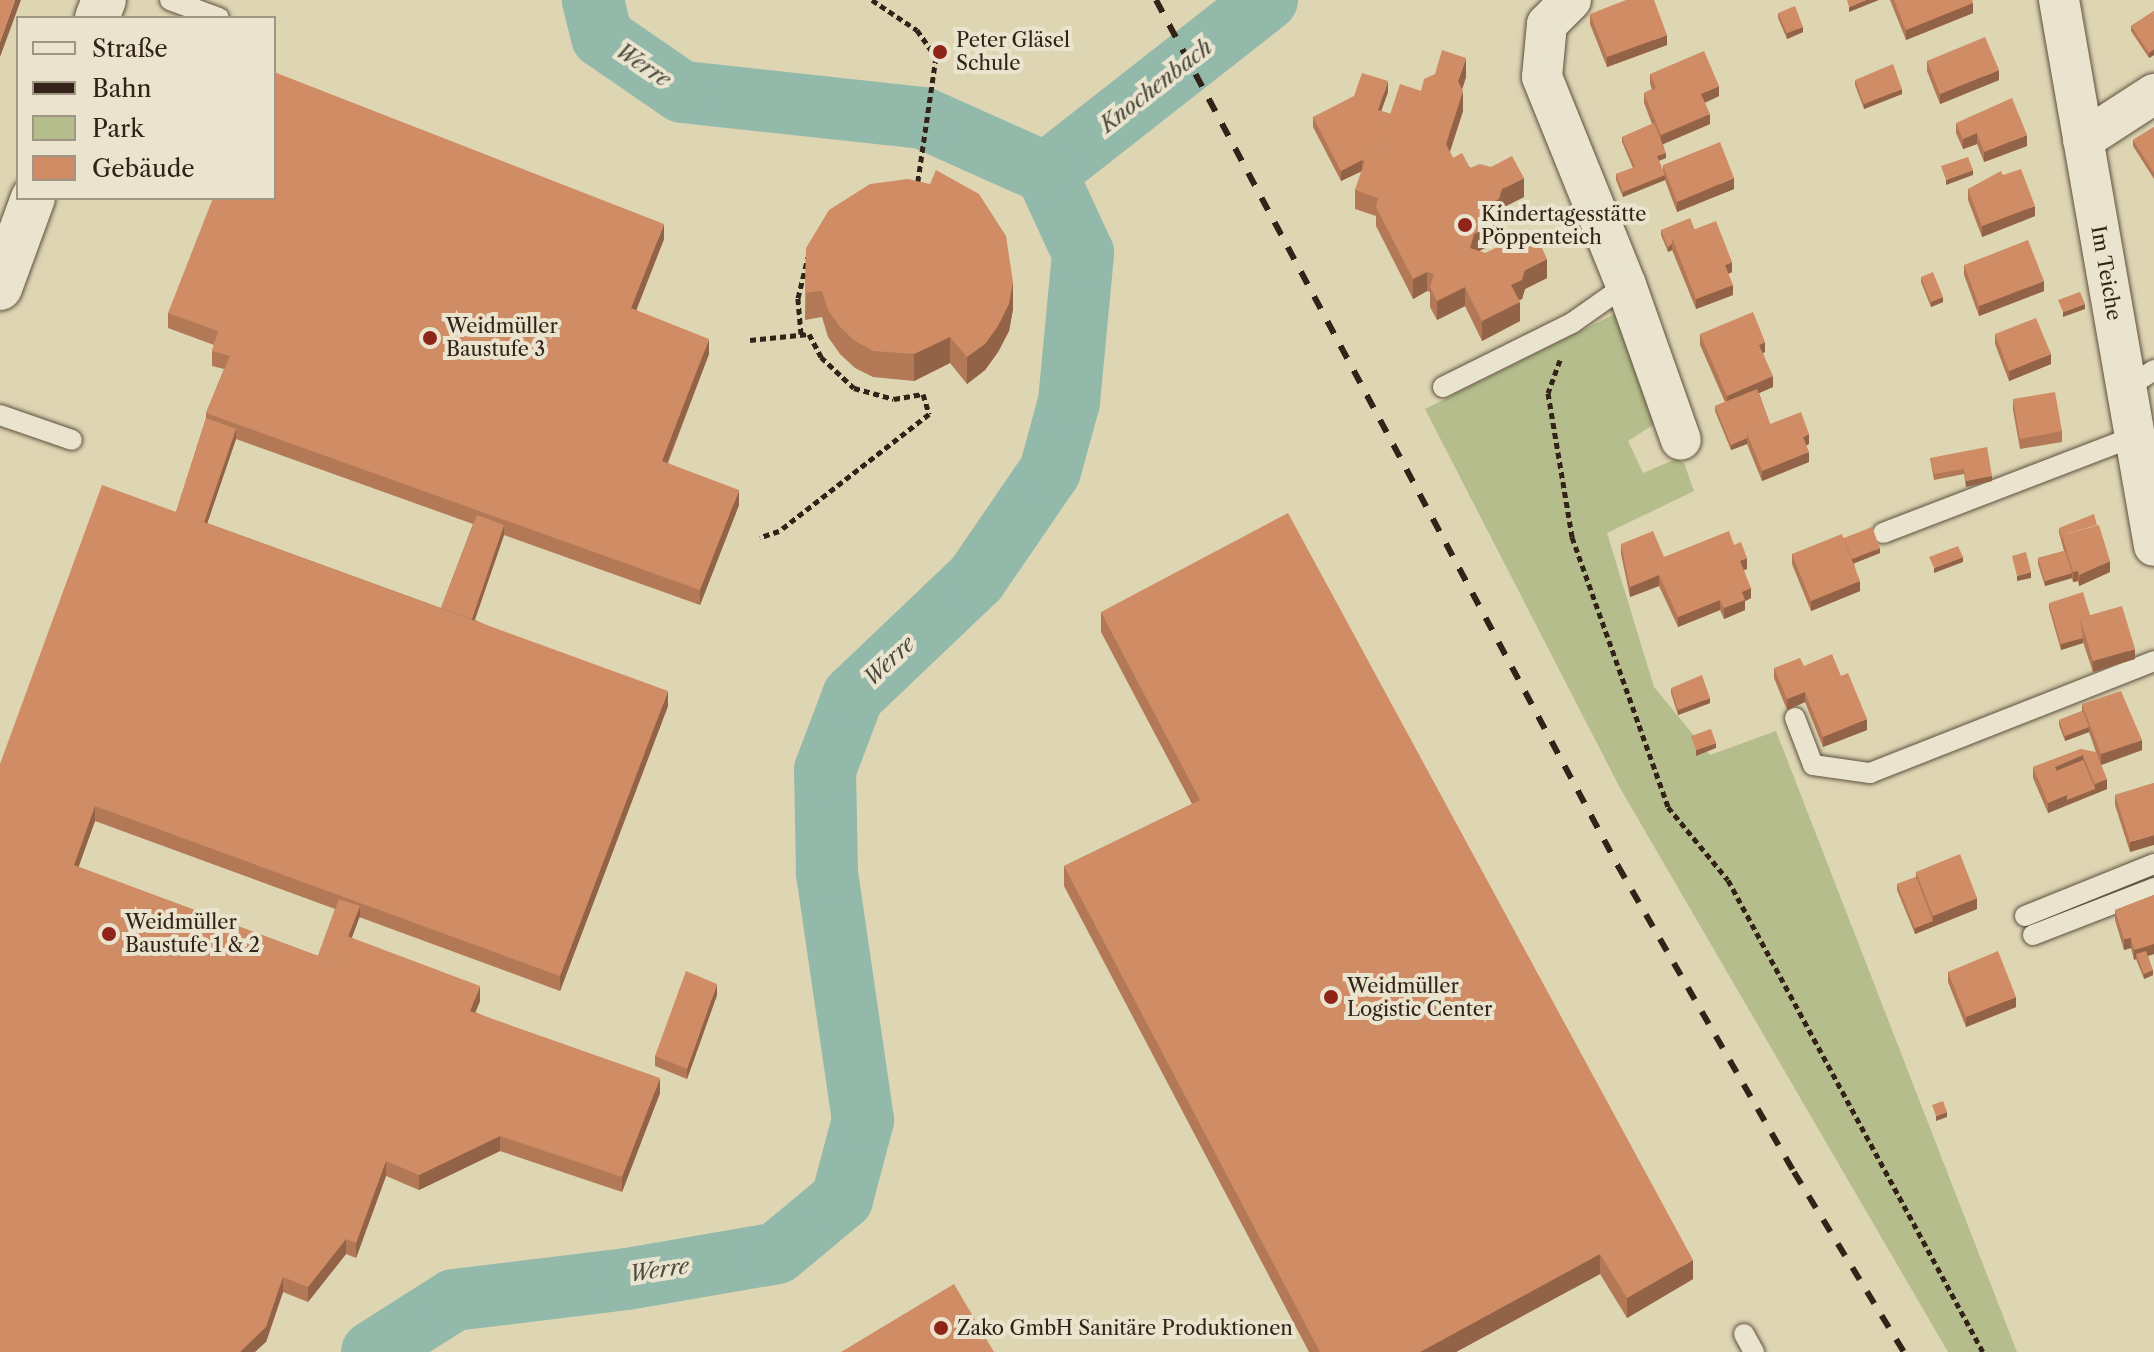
<!DOCTYPE html>
<meta charset="utf-8">
<style>
body{margin:0}
#map{position:relative;width:2154px;height:1352px;overflow:hidden;background:#ded5b3;font-family:"Libre Caslon Text",serif}
div>[style]{position:absolute}
.green>*{inset:0;background:#b4bd8b}
.river>*{height:62px;margin:-31px;padding:0 31px;transform-origin:31px;border-radius:31px;background:#93b9ab}
.path>*{height:5px;margin-top:-2.5px;transform-origin:0;background:repeating-linear-gradient(90deg,#332217 0 6px,transparent 0 10px)}
.roads{filter:drop-shadow(0 0 2px #5e4f3e) drop-shadow(0 0 2px #5e4f3e)}
.service>*{height:20px;margin:-10px;padding:0 10px;transform-origin:10px;border-radius:10px;background:#eae4ce}
.minor>*{height:40px;margin:-20px;padding:0 20px;transform-origin:20px;border-radius:20px;background:#eae4ce}
.secondary>*{height:44px;margin:-22px;padding:0 22px;transform-origin:22px;border-radius:22px;background:#eae4ce}
.rail>*{height:6px;margin-top:-3px;transform-origin:0;background:repeating-linear-gradient(90deg,#332217 0 14px,transparent 0 28px)}
.wall>*{inset:0;background:#b37957}
.shaded-wall>*{inset:0;background:#926347}
.building>*{inset:0;background:#d08d65}
.dots>*{width:22px;height:22px;translate:-50% -50%;box-sizing:border-box;border:4px solid #eae4ce;border-radius:50%}
span{translate:-50% -50%;white-space:nowrap;text-align:center;line-height:1.15;-webkit-text-stroke:8px #eae4ce;paint-order:stroke}
.poi-label{font-size:20px;color:#332217}
.left{translate:0 -50%;text-align:left}
.street-label{font-size:20px;color:#332217}
.water-label{font-size:22px;color:#4b483c;font-style:italic}
.legend{position:absolute;left:16px;top:16px;width:260px;height:184px;box-sizing:border-box;background:#eae4ce;border:2px solid #a19685;margin:0;padding:10px 14px;list-style:none;font-size:24px;color:#332217}
.legend li{display:flex;align-items:center;gap:16px;height:40px}
.legend b{width:40px;border:2px solid #a19685}
</style>
<div id="map">
<div class="green">
<i style="clip-path:polygon(1619px 312px,1667px 416px,1628px 441px,1643px 473px,1676px 459px,1684px 463px,1694px 491px,1607px 533px,1654px 687px,1710px 755px,1776px 731px,2017px 1352px,1948px 1352px,1620px 788px,1425px 409px)"></i>
</div>
<div class="river">
<i style="left:1046px;top:173px;width:281px;rotate:-38.1deg"></i>
<i style="left:372px;top:1352px;width:97px;rotate:-32.4deg"></i>
<i style="left:454px;top:1300px;width:174px;rotate:-6.9deg"></i>
<i style="left:627px;top:1279px;width:152px;rotate:-9.8deg"></i>
<i style="left:777px;top:1253px;width:85px;rotate:-39.7deg"></i>
<i style="left:842px;top:1199px;width:82px;rotate:-75.1deg"></i>
<i style="left:863px;top:1120px;width:251px;rotate:-98.3deg"></i>
<i style="left:827px;top:872px;width:102px;rotate:-91.1deg"></i>
<i style="left:825px;top:770px;width:79px;rotate:-69.3deg"></i>
<i style="left:853px;top:696px;width:170px;rotate:-43.6deg"></i>
<i style="left:976px;top:579px;width:131px;rotate:-55.6deg"></i>
<i style="left:1050px;top:471px;width:72px;rotate:-74.6deg"></i>
<i style="left:1069px;top:402px;width:150px;rotate:-84.6deg"></i>
<i style="left:1083px;top:253px;width:88px;rotate:-114.8deg"></i>
<i style="left:1046px;top:173px;width:135px;rotate:-155.9deg"></i>
<i style="left:923px;top:118px;width:242px;rotate:-173.8deg"></i>
<i style="left:682px;top:92px;width:97px;rotate:-145.5deg"></i>
<i style="left:602px;top:37px;width:38px;rotate:-104deg"></i>
</div>
<div class="path">
<i style="left:872px;top:0;width:54px;rotate:33.7deg"></i>
<i style="left:917px;top:30px;width:33px;rotate:55deg"></i>
<i style="left:936px;top:57px;width:132px;rotate:98.3deg"></i>
<i style="left:801px;top:334px;width:36px;rotate:-95deg"></i>
<i style="left:798px;top:298px;width:42px;rotate:-76.3deg"></i>
<i style="left:750px;top:340px;width:59px;rotate:-5.8deg"></i>
<i style="left:809px;top:334px;width:26px;rotate:62deg"></i>
<i style="left:821px;top:357px;width:45px;rotate:43.2deg"></i>
<i style="left:854px;top:388px;width:41px;rotate:15.4deg"></i>
<i style="left:894px;top:399px;width:29px;rotate:-10deg"></i>
<i style="left:923px;top:394px;width:21px;rotate:73deg"></i>
<i style="left:929px;top:414px;width:190px;rotate:142deg"></i>
<i style="left:779px;top:531px;width:20px;rotate:162deg"></i>
<i style="left:1560px;top:360px;width:35px;rotate:110deg"></i>
<i style="left:1548px;top:393px;width:146px;rotate:80.5deg"></i>
<i style="left:1572px;top:537px;width:287px;rotate:70.4deg"></i>
<i style="left:1668px;top:807px;width:94px;rotate:50.6deg"></i>
<i style="left:1728px;top:880px;width:536px;rotate:61.62deg"></i>
</div>
<div class="roads">
<div class="service">
<i style="left:170px;top:0;width:52px;rotate:20.2deg"></i>
<i style="left:1443px;top:387px;width:144px;rotate:-26.4deg"></i>
<i style="left:1572px;top:323px;width:66px;rotate:-35.1deg"></i>
<i style="left:2125px;top:389px;width:35px;rotate:-33deg"></i>
<i style="left:0;top:415px;width:76px;rotate:19.1deg"></i>
<i style="left:1883px;top:533px;width:268px;rotate:-21deg"></i>
<i style="left:1795px;top:718px;width:50px;rotate:69deg"></i>
<i style="left:1813px;top:765px;width:58px;rotate:8deg"></i>
<i style="left:1870px;top:773px;width:305px;rotate:-21.5deg"></i>
<i style="left:2025px;top:916px;width:139px;rotate:-22deg"></i>
<i style="left:2033px;top:935px;width:130px;rotate:-21.2deg"></i>
<i style="left:1744px;top:1334px;width:21px;rotate:61deg"></i>
</div>
<div class="minor">
<i style="left:1571px;top:0;width:34px;rotate:135deg"></i>
<i style="left:1547px;top:24px;width:53px;rotate:95.4deg"></i>
<i style="left:1542px;top:77px;width:224px;rotate:68deg"></i>
<i style="left:1626px;top:285px;width:164px;rotate:70.5deg"></i>
<i style="left:2059px;top:0;width:554px;rotate:80.13deg"></i>
<i style="left:2083px;top:140px;width:85px;rotate:-32.9deg"></i>
</div>
<div class="secondary">
<i style="left:97px;top:18px;width:19px;rotate:-69deg"></i>
<i style="left:0;top:288px;width:96px;rotate:-69.9deg"></i>
</div>
</div>
<div class="rail">
<i style="left:1156px;top:0;width:982px;rotate:61.92deg"></i>
<i style="left:1618px;top:866px;width:353px;rotate:60.1deg"></i>
<i style="left:1794px;top:1172px;width:211px;rotate:58.6deg"></i>
</div>
<div class="wall">
<i style="clip-path:polygon(1890px 0,1972px 0,1973px 13px,1906px 40px)"></i>
<i style="clip-path:polygon(2154px 11px,2154px 55px,2149px 58px,2131px 31px,2131px 26px)"></i>
<i style="clip-path:polygon(1778px 13px,1803px 32px,1787px 39px,1778px 18px)"></i>
<i style="clip-path:polygon(1590px 14px,1667px 45px,1607px 67px,1590px 24px)"></i>
<i style="clip-path:polygon(1927px 61px,1999px 80px,1940px 104px,1927px 71px)"></i>
<i style="clip-path:polygon(1650px 74px,1719px 96px,1705px 103px,1710px 124px,1663px 144px,1666px 158px,1659px 161px,1663px 171px,1663px 165px,1734px 189px,1677px 212px,1665px 180px,1623px 197px,1616px 180px,1616px 174px,1633px 168px,1622px 142px,1622px 137px,1652px 124px,1644px 103px,1644px 93px,1652px 89px,1650px 84px)"></i>
<i style="clip-path:polygon(1466px 77px,1462px 90px,1463px 111px,1450px 152px,1453px 158px,1524px 197px,1502px 208px,1499px 218px,1500px 240px,1479px 251px,1547px 278px,1525px 289px,1522px 299px,1519px 300px,1520px 321px,1482px 341px,1465px 306px,1437px 320px,1430px 307px,1430px 292px,1427px 291px,1413px 299px,1376px 226px,1376px 216px,1355px 209px,1355px 190px,1362px 171px,1341px 181px,1313px 127px,1313px 117px,1388px 92px,1381px 111px,1391px 114px,1421px 91px)"></i>
<i style="clip-path:polygon(1855px 80px,1902px 94px,1864px 109px,1855px 85px)"></i>
<i style="clip-path:polygon(1956px 123px,2027px 146px,1984px 162px,1977px 144px,1963px 149px,1956px 133px)"></i>
<i style="clip-path:polygon(2154px 127px,2154px 179px,2133px 146px,2133px 140px)"></i>
<i style="clip-path:polygon(2003px 175px,2035px 216px,1982px 237px,1968px 200px,1968px 189px)"></i>
<i style="clip-path:polygon(1661px 230px,1695px 230px,1732px 272px,1728px 274px,1733px 295px,1696px 309px,1672px 250px,1668px 252px,1661px 235px)"></i>
<i style="clip-path:polygon(evenodd,664px 239px,636px 310px,709px 354px,668px 463px,739px 505px,700px 605px,504px 535px,475px 620px,668px 706px,560px 991px,359px 917px,351px 938px,480px 1001px,475px 1012px,660px 1093px,622px 1192px,500px 1151px,419px 1190px,386px 1176px,356px 1258px,346px 1254px,308px 1302px,283px 1292px,266px 1342px,0 764px,176px 512px,206px 418px,206px 413px,224px 369px,212px 366px,212px 351px,214px 345px,168px 328px,168px 313px,664px 239px,236px 439px,473px 524px,441px 608px,207px 523px,236px 439px,664px 239px,95px 821px,335px 909px,318px 956px,78px 867px,95px 821px)"></i>
<i style="clip-path:polygon(806px 248px,1013px 309px,1009px 331px,998px 352px,985px 370px,967px 384px,950px 363px,914px 381px,873px 377px,855px 368px,840px 354px,828px 337px,822px 317px,805px 320px)"></i>
<i style="clip-path:polygon(1964px 265px,2044px 291px,1979px 316px,1964px 275px)"></i>
<i style="clip-path:polygon(1921px 277px,1943px 302px,1931px 307px,1921px 282px)"></i>
<i style="clip-path:polygon(1700px 334px,1765px 352px,1763px 353px,1773px 387px,1759px 393px,1770px 424px,1809px 444px,1806px 445px,1809px 462px,1762px 481px,1747px 444px,1731px 450px,1715px 411px,1715px 406px,1725px 402px,1700px 345px)"></i>
<i style="clip-path:polygon(1995px 334px,2051px 364px,2009px 381px,1995px 344px)"></i>
<i style="clip-path:polygon(2013px 399px,2062px 431px,2062px 442px,2020px 449px,2013px 410px)"></i>
<i style="clip-path:polygon(1930px 458px,1992px 476px,1992px 481px,1966px 487px,1964px 474px,1934px 480px)"></i>
<i style="clip-path:polygon(2059px 528px,2110px 572px,2079px 586px,2078px 581px,2073px 582px,2072px 578px,2045px 586px,2038px 564px,2038px 558px,2064px 551px,2059px 533px)"></i>
<i style="clip-path:polygon(1844px 538px,1880px 553px,1854px 563px,1860px 591px,1811px 611px,1792px 564px,1792px 554px)"></i>
<i style="clip-path:polygon(1621px 544px,1664px 557px,1734px 545px,1747px 569px,1744px 570px,1751px 598px,1745px 601px,1745px 610px,1724px 619px,1720px 610px,1678px 627px,1659px 586px,1630px 597px,1621px 554px)"></i>
<i style="clip-path:polygon(2049px 603px,2090px 615px,2135px 659px,2093px 672px,2083px 642px,2083px 643px,2061px 650px,2049px 608px)"></i>
<i style="clip-path:polygon(1101px 612px,1693px 1279px,1627px 1318px,1600px 1274px,1456px 1352px,1309px 1352px,1064px 886px,1064px 866px,1192px 804px,1101px 632px)"></i>
<i style="clip-path:polygon(1804px 666px,1841px 676px,1867px 730px,1823px 747px,1805px 702px,1787px 710px,1774px 678px,1774px 668px)"></i>
<i style="clip-path:polygon(1671px 688px,1710px 703px,1678px 715px,1671px 693px)"></i>
<i style="clip-path:polygon(2082px 704px,2142px 750px,2101px 765px,2107px 789px,2048px 813px,2033px 778px,2033px 767px,2081px 749px,2098px 758px,2089px 732px,2065px 741px,2059px 725px,2059px 720px,2082px 711px)"></i>
<i style="clip-path:polygon(2154px 783px,2130px 852px,2115px 805px,2115px 795px)"></i>
<i style="clip-path:polygon(1916px 872px,1977px 909px,1915px 934px,1897px 890px,1897px 884px,1916px 877px)"></i>
<i style="clip-path:polygon(2154px 895px,2154px 954px,2148px 956px,2153px 975px,2144px 979px,2136px 959px,2134px 960px,2131px 948px,2124px 950px,2115px 920px,2115px 910px)"></i>
<i style="clip-path:polygon(1948px 972px,2016px 1007px,1966px 1027px,1948px 982px)"></i>
<i style="clip-path:polygon(717px 995px,687px 1079px,655px 1066px,655px 1056px)"></i>
</div>
<div class="shaded-wall">
<i style="clip-path:polygon(15px 0,21px 0,0 57px,0 42px)"></i>
<i style="clip-path:polygon(1866px 0,1879px 0,1849px 12px,1849px 7px)"></i>
<i style="clip-path:polygon(1973px 3px,1973px 13px,1906px 40px,1906px 30px)"></i>
<i style="clip-path:polygon(1803px 27px,1803px 32px,1787px 39px,1787px 33px)"></i>
<i style="clip-path:polygon(1667px 35px,1667px 45px,1607px 67px,1607px 57px)"></i>
<i style="clip-path:polygon(2154px 49px,2154px 55px,2149px 58px,2149px 53px)"></i>
<i style="clip-path:polygon(1466px 58px,1466px 77px,1458px 101px,1458px 81px)"></i>
<i style="clip-path:polygon(1999px 70px,1999px 80px,1940px 104px,1940px 94px)"></i>
<i style="clip-path:polygon(1388px 81px,1388px 92px,1378px 120px,1378px 110px)"></i>
<i style="clip-path:polygon(1719px 86px,1719px 96px,1701px 104px,1701px 94px)"></i>
<i style="clip-path:polygon(1902px 89px,1902px 94px,1864px 109px,1864px 104px)"></i>
<i style="clip-path:polygon(1463px 91px,1463px 111px,1446px 163px,1446px 144px)"></i>
<i style="clip-path:polygon(1710px 114px,1710px 124px,1661px 145px,1661px 135px)"></i>
<i style="clip-path:polygon(1977px 133px,1977px 144px,1963px 149px,1963px 139px)"></i>
<i style="clip-path:polygon(2027px 135px,2027px 146px,1984px 162px,1984px 152px)"></i>
<i style="clip-path:polygon(1666px 153px,1666px 158px,1657px 161px,1657px 156px)"></i>
<i style="clip-path:polygon(1362px 160px,1362px 171px,1341px 181px,1341px 171px)"></i>
<i style="clip-path:polygon(1973px 170px,1973px 175px,1946px 185px,1946px 180px)"></i>
<i style="clip-path:polygon(1665px 175px,1665px 180px,1623px 197px,1623px 192px)"></i>
<i style="clip-path:polygon(1524px 178px,1524px 197px,1502px 208px,1499px 219px,1491px 203px,1502px 189px)"></i>
<i style="clip-path:polygon(1734px 178px,1734px 189px,1677px 212px,1677px 202px)"></i>
<i style="clip-path:polygon(2035px 206px,2035px 216px,1982px 237px,1982px 226px)"></i>
<i style="clip-path:polygon(1500px 221px,1500px 240px,1474px 254px,1470px 248px,1474px 234px)"></i>
<i style="clip-path:polygon(664px 224px,664px 239px,631px 324px,631px 308px)"></i>
<i style="clip-path:polygon(1672px 244px,1672px 250px,1668px 252px,1668px 247px)"></i>
<i style="clip-path:polygon(1547px 259px,1547px 278px,1525px 289px,1522px 299px,1511px 304px,1511px 285px,1525px 270px)"></i>
<i style="clip-path:polygon(1732px 262px,1732px 272px,1725px 275px,1725px 265px)"></i>
<i style="clip-path:polygon(1427px 272px,1427px 291px,1413px 299px,1413px 279px)"></i>
<i style="clip-path:polygon(2044px 281px,2044px 291px,1979px 316px,1979px 306px)"></i>
<i style="clip-path:polygon(1013px 282px,1013px 309px,1009px 331px,998px 352px,985px 370px,967px 384px,967px 357px)"></i>
<i style="clip-path:polygon(1733px 285px,1733px 295px,1696px 309px,1696px 299px)"></i>
<i style="clip-path:polygon(1465px 287px,1465px 306px,1437px 320px,1437px 301px)"></i>
<i style="clip-path:polygon(1943px 297px,1943px 302px,1931px 307px,1931px 302px)"></i>
<i style="clip-path:polygon(1520px 302px,1520px 321px,1482px 341px,1482px 321px)"></i>
<i style="clip-path:polygon(2085px 304px,2085px 309px,2063px 317px,2063px 312px)"></i>
<i style="clip-path:polygon(950px 337px,950px 363px,914px 381px,914px 354px)"></i>
<i style="clip-path:polygon(709px 339px,709px 354px,662px 476px,662px 461px)"></i>
<i style="clip-path:polygon(1765px 342px,1765px 352px,1759px 355px,1759px 345px)"></i>
<i style="clip-path:polygon(2051px 354px,2051px 364px,2009px 381px,2009px 371px)"></i>
<i style="clip-path:polygon(1773px 376px,1773px 387px,1727px 407px,1727px 396px)"></i>
<i style="clip-path:polygon(236px 429px,236px 439px,203px 536px,203px 526px)"></i>
<i style="clip-path:polygon(1809px 434px,1809px 444px,1803px 447px,1803px 437px)"></i>
<i style="clip-path:polygon(1747px 438px,1747px 444px,1731px 450px,1731px 445px)"></i>
<i style="clip-path:polygon(1809px 452px,1809px 462px,1762px 481px,1762px 471px)"></i>
<i style="clip-path:polygon(1992px 476px,1992px 481px,1966px 487px,1966px 481px)"></i>
<i style="clip-path:polygon(739px 490px,739px 505px,700px 605px,700px 590px)"></i>
<i style="clip-path:polygon(504px 525px,504px 535px,470px 633px,470px 623px)"></i>
<i style="clip-path:polygon(1880px 548px,1880px 553px,1850px 565px,1850px 560px)"></i>
<i style="clip-path:polygon(1963px 557px,1963px 562px,1934px 573px,1934px 568px)"></i>
<i style="clip-path:polygon(1747px 558px,1747px 569px,1740px 571px,1740px 561px)"></i>
<i style="clip-path:polygon(2110px 561px,2110px 572px,2079px 586px,2079px 575px)"></i>
<i style="clip-path:polygon(2078px 571px,2078px 581px,2073px 582px,2073px 572px)"></i>
<i style="clip-path:polygon(2031px 572px,2031px 578px,2017px 581px,2017px 576px)"></i>
<i style="clip-path:polygon(2072px 573px,2072px 578px,2045px 586px,2045px 581px)"></i>
<i style="clip-path:polygon(1659px 575px,1659px 586px,1630px 597px,1630px 587px)"></i>
<i style="clip-path:polygon(1860px 581px,1860px 591px,1811px 611px,1811px 601px)"></i>
<i style="clip-path:polygon(1751px 588px,1751px 598px,1745px 601px,1745px 610px,1724px 619px,1724px 608px,1742px 592px)"></i>
<i style="clip-path:polygon(1720px 600px,1720px 610px,1678px 627px,1678px 617px)"></i>
<i style="clip-path:polygon(2083px 638px,2083px 643px,2061px 650px,2061px 644px)"></i>
<i style="clip-path:polygon(2135px 649px,2135px 659px,2093px 672px,2093px 661px)"></i>
<i style="clip-path:polygon(668px 691px,668px 706px,560px 991px,560px 976px)"></i>
<i style="clip-path:polygon(1805px 692px,1805px 702px,1787px 710px,1787px 699px)"></i>
<i style="clip-path:polygon(1710px 698px,1710px 703px,1678px 715px,1678px 710px)"></i>
<i style="clip-path:polygon(1867px 719px,1867px 730px,1823px 747px,1823px 737px)"></i>
<i style="clip-path:polygon(2089px 727px,2089px 732px,2065px 741px,2065px 736px)"></i>
<i style="clip-path:polygon(2142px 740px,2142px 750px,2101px 765px,2101px 754px)"></i>
<i style="clip-path:polygon(1716px 743px,1716px 748px,1696px 756px,1696px 750px)"></i>
<i style="clip-path:polygon(2083px 755px,2083px 765px,2055px 772px,2055px 767px)"></i>
<i style="clip-path:polygon(2107px 779px,2107px 789px,2048px 813px,2048px 803px,2067px 795px,2095px 789px,2095px 784px)"></i>
<i style="clip-path:polygon(95px 806px,95px 821px,74px 880px,74px 865px)"></i>
<i style="clip-path:polygon(2154px 835px,2154px 845px,2130px 852px,2130px 842px)"></i>
<i style="clip-path:polygon(1977px 898px,1977px 909px,1915px 934px,1915px 928px,1933px 921px,1933px 916px)"></i>
<i style="clip-path:polygon(360px 906px,360px 916px,337px 978px,337px 967px)"></i>
<i style="clip-path:polygon(2131px 938px,2131px 948px,2124px 950px,2124px 939px)"></i>
<i style="clip-path:polygon(2154px 944px,2154px 954px,2138px 959px,2136px 954px,2136px 959px,2134px 960px,2134px 950px)"></i>
<i style="clip-path:polygon(2153px 970px,2153px 975px,2144px 979px,2144px 974px)"></i>
<i style="clip-path:polygon(717px 984px,717px 995px,687px 1079px,687px 1069px)"></i>
<i style="clip-path:polygon(480px 986px,480px 1001px,470px 1026px,470px 1011px)"></i>
<i style="clip-path:polygon(2016px 997px,2016px 1007px,1966px 1027px,1966px 1017px)"></i>
<i style="clip-path:polygon(660px 1078px,660px 1093px,622px 1192px,622px 1177px)"></i>
<i style="clip-path:polygon(1947px 1112px,1947px 1117px,1936px 1121px,1936px 1116px)"></i>
<i style="clip-path:polygon(500px 1136px,500px 1151px,419px 1190px,419px 1175px)"></i>
<i style="clip-path:polygon(386px 1161px,386px 1176px,356px 1258px,356px 1243px)"></i>
<i style="clip-path:polygon(346px 1239px,346px 1254px,308px 1302px,308px 1287px)"></i>
<i style="clip-path:polygon(1600px 1254px,1600px 1274px,1456px 1352px,1420px 1352px)"></i>
<i style="clip-path:polygon(1693px 1260px,1693px 1279px,1627px 1318px,1627px 1298px)"></i>
<i style="clip-path:polygon(283px 1277px,283px 1292px,266px 1342px,255px 1352px,240px 1352px)"></i>
</div>
<div class="building">
<i style="clip-path:polygon(0 0,15px 0,0 42px)"></i>
<i style="clip-path:polygon(1626px 0,1654px 0,1667px 35px,1607px 57px,1590px 14px)"></i>
<i style="clip-path:polygon(1847px 0,1866px 0,1849px 7px)"></i>
<i style="clip-path:polygon(1894px 0,1972px 0,1973px 3px,1906px 30px)"></i>
<i style="clip-path:polygon(1795px 6px,1803px 27px,1787px 33px,1778px 13px)"></i>
<i style="clip-path:polygon(2154px 11px,2154px 49px,2149px 53px,2131px 26px)"></i>
<i style="clip-path:polygon(1985px 37px,1999px 70px,1940px 94px,1927px 61px)"></i>
<i style="clip-path:polygon(1442px 50px,1466px 58px,1458px 81px,1463px 91px,1446px 144px,1453px 158px,1462px 153px,1470px 168px,1480px 164px,1491px 167px,1512px 156px,1524px 178px,1502px 189px,1499px 199px,1491px 203px,1500px 221px,1474px 234px,1470px 248px,1485px 253px,1504px 244px,1513px 247px,1536px 235px,1547px 259px,1525px 270px,1522px 280px,1511px 285px,1520px 302px,1482px 321px,1465px 287px,1437px 301px,1430px 287px,1434px 274px,1427px 272px,1413px 279px,1376px 207px,1378px 198px,1355px 190px,1368px 151px,1377px 155px,1400px 84px,1421px 91px,1424px 79px,1435px 74px)"></i>
<i style="clip-path:polygon(1704px 51px,1719px 86px,1701px 94px,1710px 114px,1661px 135px,1644px 93px,1656px 88px,1650px 74px)"></i>
<i style="clip-path:polygon(1893px 64px,1902px 89px,1864px 104px,1855px 80px)"></i>
<i style="clip-path:polygon(274px 72px,664px 224px,631px 308px,709px 339px,662px 461px,739px 490px,700px 590px,206px 413px,230px 356px,212px 351px,218px 331px,168px 313px,213px 198px,274px 198px)"></i>
<i style="clip-path:polygon(1362px 73px,1388px 81px,1378px 110px,1391px 114px,1377px 155px,1368px 151px,1365px 161px,1362px 160px,1341px 171px,1313px 117px,1354px 96px)"></i>
<i style="clip-path:polygon(2012px 98px,2027px 135px,1984px 152px,1977px 133px,1963px 139px,1956px 123px)"></i>
<i style="clip-path:polygon(1654px 123px,1666px 153px,1657px 156px,1665px 175px,1623px 192px,1616px 174px,1635px 167px,1622px 137px)"></i>
<i style="clip-path:polygon(2154px 127px,2154px 173px,2133px 140px)"></i>
<i style="clip-path:polygon(1720px 142px,1734px 178px,1677px 202px,1663px 165px)"></i>
<i style="clip-path:polygon(1968px 157px,1973px 170px,1946px 180px,1941px 166px)"></i>
<i style="clip-path:polygon(2021px 169px,2035px 206px,1982px 226px,1968px 189px,2001px 171px,2003px 175px)"></i>
<i style="clip-path:polygon(936px 170px,979px 194px,1006px 236px,1013px 282px,1009px 304px,998px 326px,985px 344px,967px 357px,950px 337px,914px 354px,873px 351px,855px 341px,840px 327px,828px 310px,822px 291px,805px 293px,806px 248px,829px 210px,870px 184px,908px 179px,930px 184px)"></i>
<i style="clip-path:polygon(1690px 218px,1695px 230px,1672px 238px,1672px 244px,1668px 247px,1661px 230px)"></i>
<i style="clip-path:polygon(1716px 221px,1732px 262px,1725px 265px,1733px 285px,1696px 299px,1672px 238px)"></i>
<i style="clip-path:polygon(2028px 240px,2044px 281px,1979px 306px,1964px 265px)"></i>
<i style="clip-path:polygon(1933px 272px,1943px 297px,1931px 302px,1921px 277px)"></i>
<i style="clip-path:polygon(2080px 292px,2085px 304px,2063px 312px,2058px 300px)"></i>
<i style="clip-path:polygon(1753px 312px,1765px 342px,1759px 345px,1773px 376px,1727px 396px,1700px 334px)"></i>
<i style="clip-path:polygon(2036px 318px,2051px 354px,2009px 371px,1995px 334px)"></i>
<i style="clip-path:polygon(1757px 389px,1770px 424px,1747px 433px,1747px 438px,1731px 445px,1715px 406px)"></i>
<i style="clip-path:polygon(2055px 392px,2062px 431px,2020px 439px,2013px 399px)"></i>
<i style="clip-path:polygon(1801px 412px,1809px 434px,1803px 437px,1809px 452px,1762px 471px,1747px 433px)"></i>
<i style="clip-path:polygon(206px 418px,236px 429px,204px 522px,176px 512px)"></i>
<i style="clip-path:polygon(1987px 447px,1992px 476px,1966px 481px,1964px 469px,1934px 474px,1930px 458px)"></i>
<i style="clip-path:polygon(102px 485px,668px 691px,560px 976px,95px 806px,74px 865px,337px 963px,347px 936px,480px 986px,470px 1011px,660px 1078px,622px 1177px,500px 1136px,419px 1175px,386px 1161px,356px 1243px,346px 1239px,308px 1287px,283px 1277px,266px 1327px,240px 1352px,0 1352px,0 764px)"></i>
<i style="clip-path:polygon(1288px 513px,1693px 1260px,1627px 1298px,1600px 1254px,1420px 1352px,1320px 1352px,1064px 866px,1200px 800px,1101px 612px)"></i>
<i style="clip-path:polygon(2094px 514px,2097px 525px,2062px 535px,2062px 540px,2059px 528px)"></i>
<i style="clip-path:polygon(477px 515px,504px 525px,472px 619px,441px 608px)"></i>
<i style="clip-path:polygon(2099px 525px,2110px 561px,2079px 575px,2078px 571px,2073px 572px,2062px 535px)"></i>
<i style="clip-path:polygon(1872px 527px,1880px 548px,1852px 559px,1844px 538px)"></i>
<i style="clip-path:polygon(1653px 531px,1664px 557px,1729px 531px,1734px 545px,1741px 542px,1747px 558px,1740px 561px,1751px 588px,1742px 592px,1745px 600px,1724px 608px,1720px 600px,1678px 617px,1659px 575px,1630px 587px,1621px 544px)"></i>
<i style="clip-path:polygon(1842px 534px,1860px 581px,1811px 601px,1792px 554px)"></i>
<i style="clip-path:polygon(1958px 546px,1963px 557px,1934px 568px,1929px 557px)"></i>
<i style="clip-path:polygon(2065px 551px,2072px 573px,2045px 581px,2038px 558px)"></i>
<i style="clip-path:polygon(2026px 552px,2031px 572px,2017px 576px,2012px 556px)"></i>
<i style="clip-path:polygon(2083px 592px,2090px 615px,2080px 618px,2083px 638px,2061px 644px,2049px 603px)"></i>
<i style="clip-path:polygon(2122px 606px,2135px 649px,2093px 661px,2080px 618px)"></i>
<i style="clip-path:polygon(1832px 654px,1841px 676px,1848px 673px,1867px 719px,1823px 737px,1805px 692px,1787px 699px,1774px 668px,1800px 658px,1804px 666px)"></i>
<i style="clip-path:polygon(1702px 675px,1710px 698px,1678px 710px,1671px 688px)"></i>
<i style="clip-path:polygon(2121px 691px,2142px 740px,2101px 754px,2082px 704px)"></i>
<i style="clip-path:polygon(2083px 711px,2089px 727px,2065px 736px,2059px 720px)"></i>
<i style="clip-path:polygon(1711px 729px,1716px 743px,1696px 750px,1691px 736px)"></i>
<i style="clip-path:polygon(2081px 749px,2096px 752px,2107px 779px,2095px 784px,2083px 755px,2055px 767px,2067px 795px,2048px 803px,2033px 767px)"></i>
<i style="clip-path:polygon(2083px 760px,2095px 789px,2067px 800px,2067px 795px,2056px 771px)"></i>
<i style="clip-path:polygon(2154px 783px,2154px 835px,2130px 842px,2115px 795px)"></i>
<i style="clip-path:polygon(1960px 854px,1977px 898px,1933px 916px,1916px 872px)"></i>
<i style="clip-path:polygon(1916px 877px,1933px 921px,1915px 928px,1897px 884px)"></i>
<i style="clip-path:polygon(2154px 895px,2154px 944px,2134px 950px,2131px 938px,2124px 939px,2115px 910px)"></i>
<i style="clip-path:polygon(339px 899px,360px 906px,337px 963px,318px 956px)"></i>
<i style="clip-path:polygon(1998px 951px,2016px 997px,1966px 1017px,1948px 972px)"></i>
<i style="clip-path:polygon(2146px 951px,2153px 970px,2144px 974px,2136px 954px)"></i>
<i style="clip-path:polygon(686px 971px,717px 984px,687px 1069px,655px 1056px)"></i>
<i style="clip-path:polygon(1943px 1101px,1947px 1112px,1936px 1116px,1932px 1105px)"></i>
<i style="clip-path:polygon(954px 1284px,994px 1352px,841px 1352px)"></i>
</div>
<div class="dots">
<i style="left:940px;top:52px;background:#8f2418"></i>
<i style="left:1465px;top:225px;background:#8f2418"></i>
<i style="left:430px;top:338px;background:#8f2418"></i>
<i style="left:109px;top:934px;background:#8f2418"></i>
<i style="left:1331px;top:997px;background:#8f2418"></i>
<i style="left:941px;top:1328px;background:#8f2418"></i>
</div>
<div class="poi-label">
<span class="left" style="left:956px;top:52px">Peter Gläsel<br>Schule</span>
<span class="left" style="left:1481px;top:226px">Kindertagesstätte<br>Pöppenteich</span>
<span class="left" style="left:446px;top:338px">Weidmüller<br>Baustufe 3</span>
<span class="left" style="left:125px;top:934px">Weidmüller<br>Baustufe 1 &amp; 2</span>
<span class="left" style="left:1347px;top:998px">Weidmüller<br>Logistic Center</span>
<span class="left" style="left:957px;top:1328px">Zako GmbH Sanitäre Produktionen</span>
</div>
<div class="street-label">
<span style="left:2106px;top:273px;rotate:80deg">Im Teiche</span>
</div>
<div class="water-label">
<span style="left:643px;top:65px;rotate:34deg">Werre</span>
<span style="left:1156px;top:86px;rotate:-38deg">Knochenbach</span>
<span style="left:889px;top:661px;rotate:-43deg">Werre</span>
<span style="left:659px;top:1270px;rotate:-8deg">Werre</span>
</div>
<ul class="legend">
<li><b style="height:10px;background:#eae4ce"></b>Straße</li>
<li><b style="height:10px;background:#332217"></b>Bahn</li>
<li><b style="height:22px;background:#b4bd8b"></b>Park</li>
<li><b style="height:22px;background:#d08d65"></b>Gebäude</li>
</ul>
</div>
